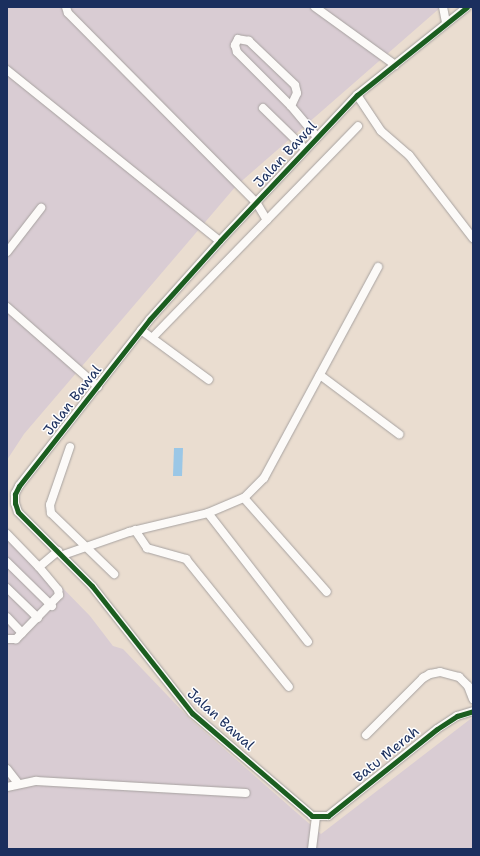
<!DOCTYPE html>
<style>
body{margin:0}
#map{position:relative;width:480px;height:856px;overflow:hidden;background:#eaddd0;font-family:"Shantell Sans",sans-serif}
div>[style]{position:absolute}
.industrial>*{inset:0;background:#d9ccd3}
.water>*{inset:0;background:#9bc7e6}
.roads{filter:drop-shadow(0 0 1px #a7a2a0) drop-shadow(0 0 1px #a7a2a0)}
.minor>*{height:8px;margin:-4px;padding:0 4px;transform-origin:4px;border-radius:4px;background:#fcfaf8}
.cycleway>*{height:5px;margin:-2.5px;padding:0 2.5px;transform-origin:2.5px;border-radius:2.5px;background:#1b5e20}
span{translate:-50% -50%;white-space:nowrap;text-align:center;line-height:1.15;-webkit-text-stroke:3px #fff;paint-order:stroke}
.street-label{font-size:14px;color:#1b2f5e}
.frame{position:absolute;inset:0;border:8px solid #1b2f5e;pointer-events:none}
</style>
<div id="map">
<div class="industrial">
<i style="clip-path:polygon(7px 7px,441px 7px,236px 186px,24px 434px,7px 460px)"></i>
<i style="clip-path:polygon(7px 531px,90px 616px,113px 646px,123px 649px,190px 719px,321px 834px,473px 717px,473px 849px,7px 849px)"></i>
</div>
<div class="water">
<i style="clip-path:polygon(174px 448px,183px 448px,182px 476px,173px 476px)"></i>
</div>
<div class="roads">
<div class="minor">
<i style="left:66px;top:7px;width:6px;rotate:72deg"></i>
<i style="left:68px;top:13px;width:267px;rotate:45.2deg"></i>
<i style="left:256px;top:202px;width:21px;rotate:59deg"></i>
<i style="left:315px;top:7px;width:99px;rotate:35.9deg"></i>
<i style="left:443px;top:7px;width:16px;rotate:79deg"></i>
<i style="left:467px;top:7px;width:141px;rotate:141.3deg"></i>
<i style="left:357px;top:95px;width:200px;rotate:133.2deg"></i>
<i style="left:220px;top:241px;width:105px;rotate:131.9deg"></i>
<i style="left:150px;top:319px;width:212px;rotate:128.1deg"></i>
<i style="left:19px;top:486px;width:9px;rotate:117deg"></i>
<i style="left:15px;top:494px;width:9px;rotate:90deg"></i>
<i style="left:15px;top:503px;width:9px;rotate:72deg"></i>
<i style="left:18px;top:512px;width:105px;rotate:45deg"></i>
<i style="left:92px;top:586px;width:162px;rotate:51.8deg"></i>
<i style="left:192px;top:713px;width:158px;rotate:40.6deg"></i>
<i style="left:312px;top:816px;width:16px"></i>
<i style="left:328px;top:816px;width:139px;rotate:-38.6deg"></i>
<i style="left:437px;top:729px;width:24px;rotate:-33deg"></i>
<i style="left:457px;top:716px;width:17px;rotate:-17deg"></i>
<i style="left:7px;top:70px;width:273px;rotate:38.8deg"></i>
<i style="left:357px;top:95px;width:43px;rotate:56.3deg"></i>
<i style="left:381px;top:131px;width:37px;rotate:41deg"></i>
<i style="left:409px;top:155px;width:105px;rotate:52.4deg"></i>
<i style="left:291px;top:106px;width:14px;rotate:-65deg"></i>
<i style="left:297px;top:93px;width:8px;rotate:-104deg"></i>
<i style="left:295px;top:85px;width:64px;rotate:-136.3deg"></i>
<i style="left:249px;top:41px;width:11px;rotate:-170deg"></i>
<i style="left:238px;top:39px;width:7px;rotate:117deg"></i>
<i style="left:235px;top:45px;width:7px;rotate:74deg"></i>
<i style="left:237px;top:52px;width:76px;rotate:45deg"></i>
<i style="left:291px;top:106px;width:40px;rotate:50deg"></i>
<i style="left:263px;top:108px;width:59px;rotate:44.3deg"></i>
<i style="left:7px;top:252px;width:56px;rotate:-52.3deg"></i>
<i style="left:7px;top:307px;width:121px;rotate:41.3deg"></i>
<i style="left:141px;top:330px;width:84px;rotate:36.3deg"></i>
<i style="left:153px;top:337px;width:294px;rotate:-45.8deg"></i>
<i style="left:320px;top:375px;width:99px;rotate:36.8deg"></i>
<i style="left:70px;top:447px;width:61px;rotate:109deg"></i>
<i style="left:50px;top:505px;width:8px;rotate:83deg"></i>
<i style="left:51px;top:513px;width:88px;rotate:44.1deg"></i>
<i style="left:244px;top:498px;width:125px;rotate:48.6deg"></i>
<i style="left:208px;top:513px;width:163px;rotate:52.2deg"></i>
<i style="left:135px;top:530px;width:22px;rotate:56deg"></i>
<i style="left:147px;top:548px;width:41px;rotate:15.8deg"></i>
<i style="left:186px;top:559px;width:164px;rotate:51.2deg"></i>
<i style="left:7px;top:534px;width:46px;rotate:45.9deg"></i>
<i style="left:39px;top:567px;width:30px;rotate:50deg"></i>
<i style="left:58px;top:590px;width:5px;rotate:79deg"></i>
<i style="left:59px;top:595px;width:62px;rotate:134.3deg"></i>
<i style="left:16px;top:639px;width:9px;rotate:180deg"></i>
<i style="left:63px;top:555px;width:70px;rotate:-19.2deg"></i>
<i style="left:129px;top:532px;width:81px;rotate:-13.5deg"></i>
<i style="left:208px;top:513px;width:39px;rotate:-23deg"></i>
<i style="left:244px;top:498px;width:28px;rotate:-45deg"></i>
<i style="left:264px;top:478px;width:240px;rotate:-61.6deg"></i>
<i style="left:7px;top:562px;width:63px;rotate:44.4deg"></i>
<i style="left:39px;top:567px;width:25px;rotate:-40deg"></i>
<i style="left:7px;top:588px;width:43px;rotate:44.1deg"></i>
<i style="left:7px;top:617px;width:22px;rotate:47deg"></i>
<i style="left:366px;top:735px;width:81px;rotate:-45deg"></i>
<i style="left:423px;top:678px;width:8px;rotate:-30deg"></i>
<i style="left:430px;top:674px;width:10px;rotate:-11deg"></i>
<i style="left:440px;top:672px;width:20px;rotate:15deg"></i>
<i style="left:459px;top:677px;width:13px;rotate:45deg"></i>
<i style="left:468px;top:686px;width:14px;rotate:69deg"></i>
<i style="left:7px;top:769px;width:18px;rotate:52deg"></i>
<i style="left:7px;top:787px;width:30px;rotate:-12deg"></i>
<i style="left:36px;top:781px;width:210px;rotate:3.3deg"></i>
<i style="left:312px;top:849px;width:31px;rotate:-83deg"></i>
</div>
</div>
<div class="cycleway">
<i style="left:467px;top:7px;width:141px;rotate:141.3deg"></i>
<i style="left:357px;top:95px;width:200px;rotate:133.2deg"></i>
<i style="left:220px;top:241px;width:105px;rotate:131.9deg"></i>
<i style="left:150px;top:319px;width:212px;rotate:128.1deg"></i>
<i style="left:19px;top:486px;width:9px;rotate:117deg"></i>
<i style="left:15px;top:494px;width:9px;rotate:90deg"></i>
<i style="left:15px;top:503px;width:9px;rotate:72deg"></i>
<i style="left:18px;top:512px;width:105px;rotate:45deg"></i>
<i style="left:92px;top:586px;width:162px;rotate:51.8deg"></i>
<i style="left:192px;top:713px;width:158px;rotate:40.6deg"></i>
<i style="left:312px;top:816px;width:16px"></i>
<i style="left:328px;top:816px;width:139px;rotate:-38.6deg"></i>
<i style="left:437px;top:729px;width:24px;rotate:-33deg"></i>
<i style="left:457px;top:716px;width:17px;rotate:-17deg"></i>
</div>
<div class="street-label">
<span style="left:285px;top:154px;rotate:-47deg">Jalan Bawal</span>
<span style="left:72px;top:400px;rotate:-52deg">Jalan Bawal</span>
<span style="left:221px;top:719px;rotate:42deg">Jalan Bawal</span>
<span style="left:386px;top:754px;rotate:-39deg">Batu Merah</span>
</div>
<div class="frame"></div>
</div>
